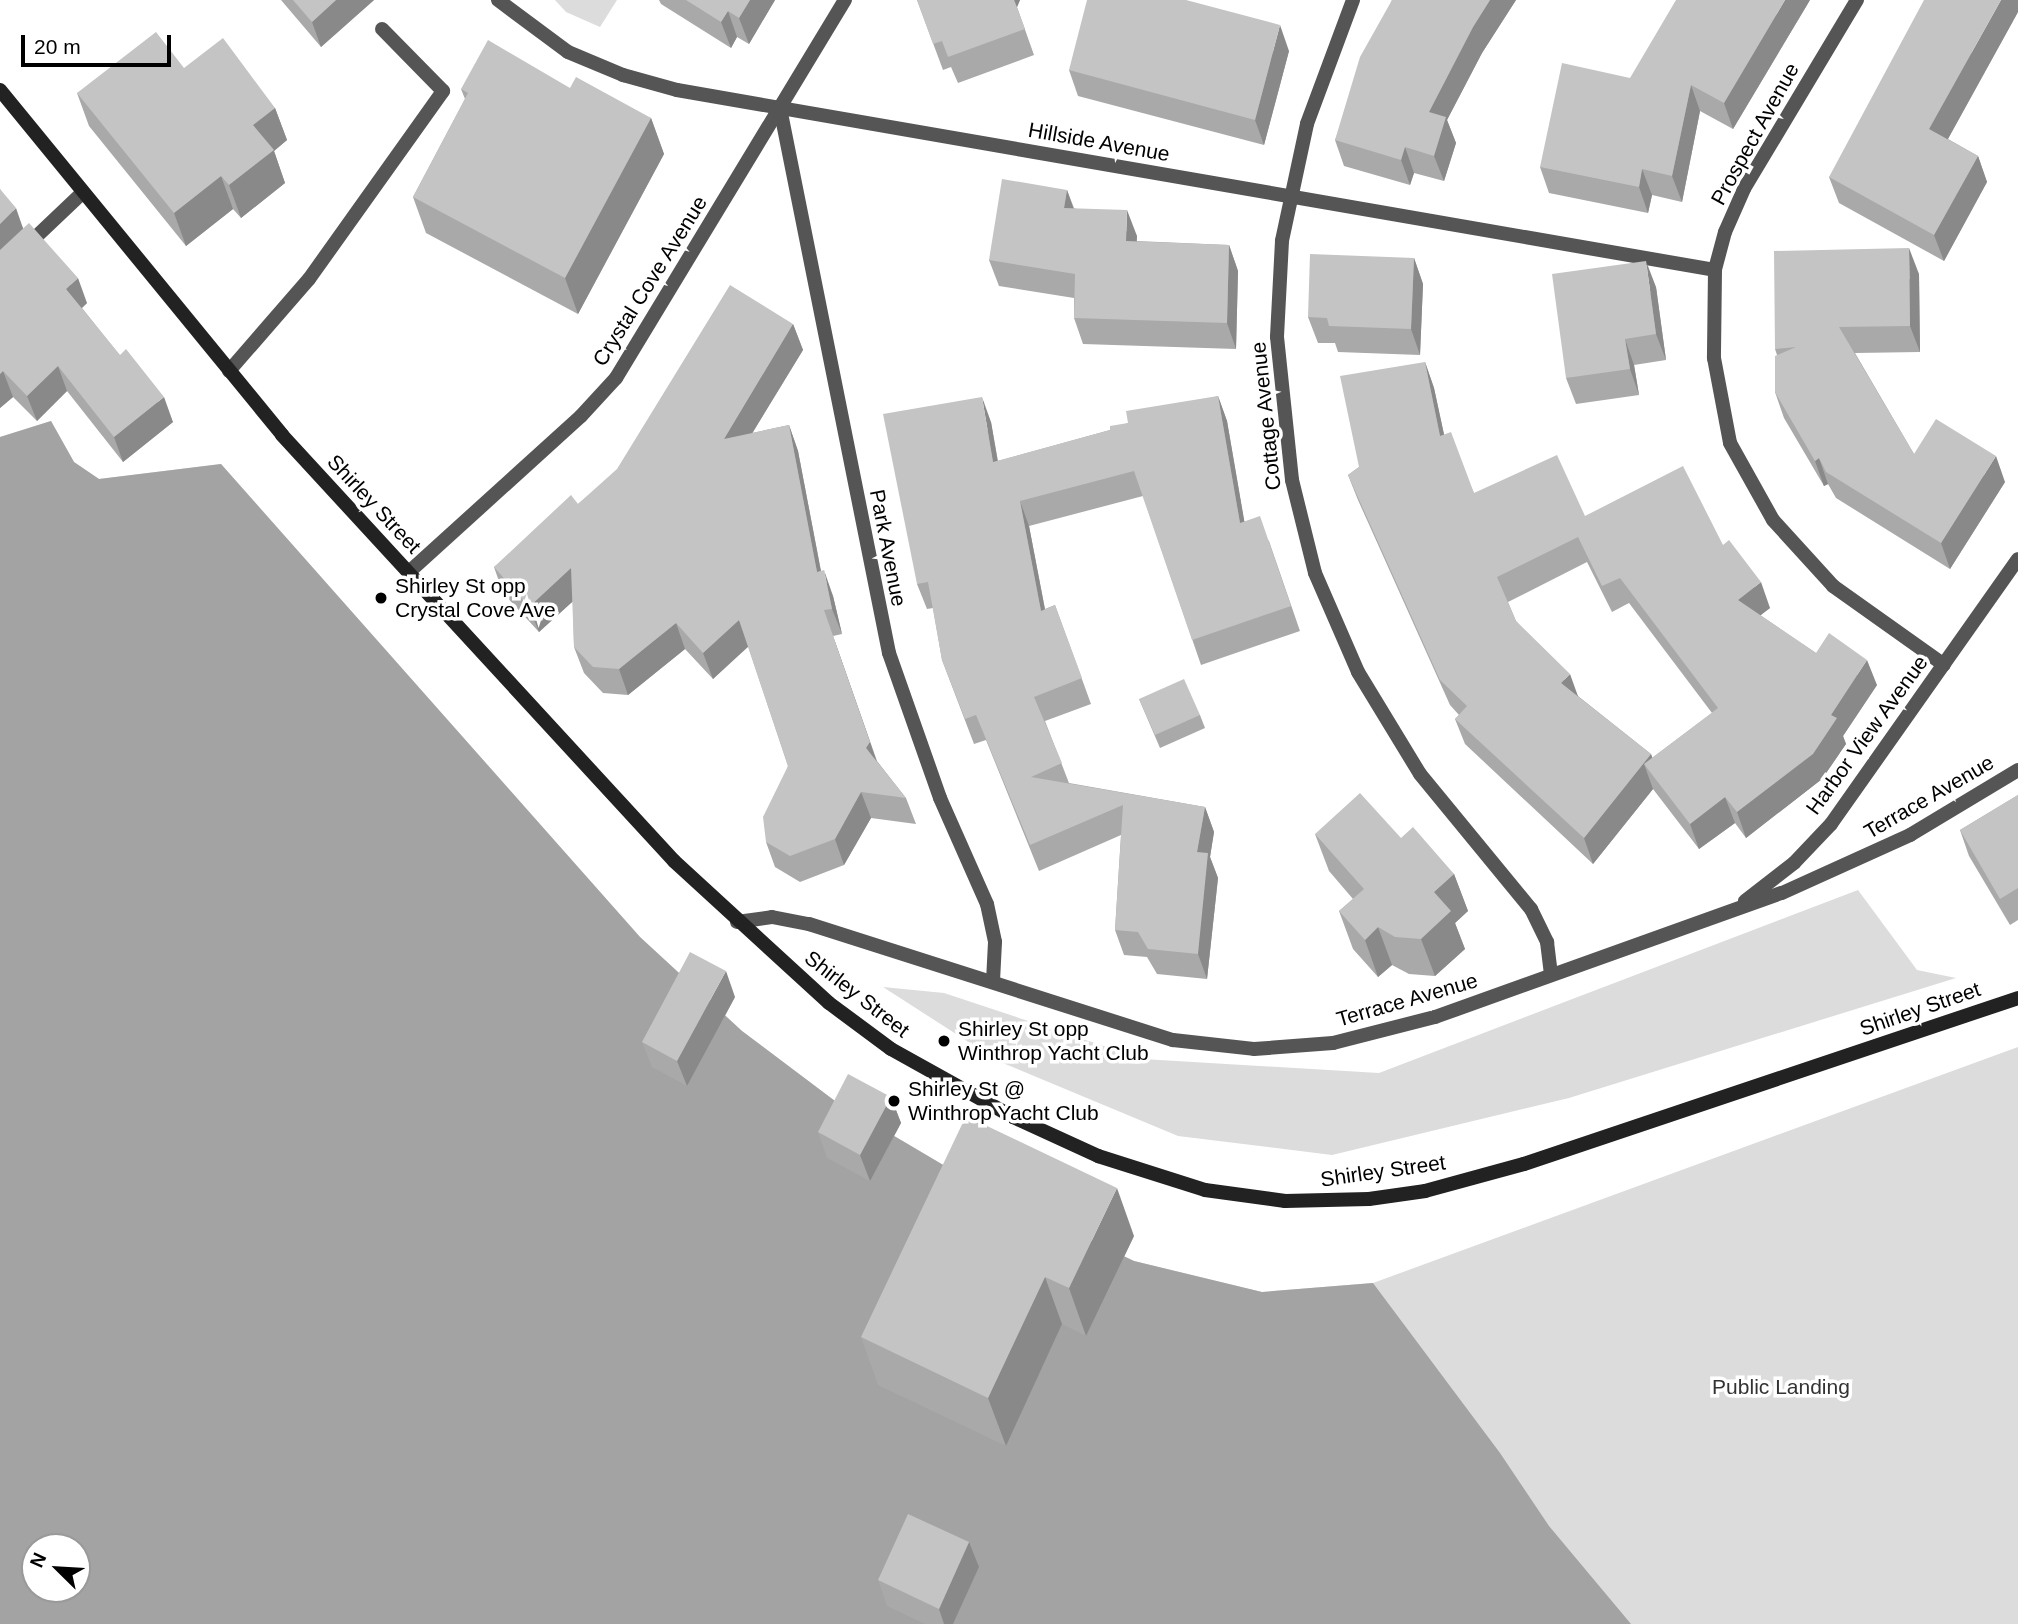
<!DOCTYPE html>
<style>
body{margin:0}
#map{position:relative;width:2018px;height:1624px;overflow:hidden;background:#fff;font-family:Helvetica,sans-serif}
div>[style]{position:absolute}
.green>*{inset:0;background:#dcdcdc}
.water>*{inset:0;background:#a3a3a3}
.service>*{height:14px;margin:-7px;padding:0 7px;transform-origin:7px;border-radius:7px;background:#555}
.minor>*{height:14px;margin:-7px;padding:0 7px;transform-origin:7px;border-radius:7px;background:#555}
.secondary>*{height:14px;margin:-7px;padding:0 7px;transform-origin:7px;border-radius:7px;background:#222}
.wall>*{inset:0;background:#a9a9a9}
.shaded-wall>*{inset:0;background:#898989}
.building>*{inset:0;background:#c4c4c4}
.dots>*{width:19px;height:19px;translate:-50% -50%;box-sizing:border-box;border:4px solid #fff;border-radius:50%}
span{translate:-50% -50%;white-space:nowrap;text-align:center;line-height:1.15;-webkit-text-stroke:7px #fff;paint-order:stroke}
.street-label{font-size:21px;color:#000}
.poi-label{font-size:21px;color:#000}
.left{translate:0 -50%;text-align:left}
.park-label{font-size:21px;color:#333}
.north{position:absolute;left:21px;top:1533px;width:70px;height:70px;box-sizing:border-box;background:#fff;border:2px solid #999;border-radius:50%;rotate:294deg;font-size:19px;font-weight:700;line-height:28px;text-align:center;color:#000}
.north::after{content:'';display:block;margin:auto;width:24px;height:32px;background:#000;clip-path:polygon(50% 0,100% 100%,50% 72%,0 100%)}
.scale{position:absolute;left:21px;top:35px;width:150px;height:32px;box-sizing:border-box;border:4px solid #000;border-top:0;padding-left:9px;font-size:21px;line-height:24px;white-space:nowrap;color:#000;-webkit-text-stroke:5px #fff;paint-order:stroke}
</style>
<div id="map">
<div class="green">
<i style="clip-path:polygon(555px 0,617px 0,600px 27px,566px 12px)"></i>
<i style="clip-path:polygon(51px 421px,74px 462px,99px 479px,221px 464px,640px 937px,742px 1031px,835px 1101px,989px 1192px,1134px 1261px,1262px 1292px,1373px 1283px,2018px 1047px,2018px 1624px,1212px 1624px,0 437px)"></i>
<i style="clip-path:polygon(1858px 890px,1917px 970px,1956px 978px,1569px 1098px,1332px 1155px,1178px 1136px,998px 1061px,883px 987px,944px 993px,1143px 1059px,1379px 1073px)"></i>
</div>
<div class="water">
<i style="clip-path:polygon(evenodd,51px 421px,74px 462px,99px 479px,221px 464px,640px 937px,742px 1031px,835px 1101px,989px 1192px,1134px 1261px,1262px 1292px,1373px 1283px,1500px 1453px,1549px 1526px,1631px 1624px,0 1624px,0 437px,51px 421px,35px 1547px,77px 1547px,77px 1589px,35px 1589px,35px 1547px)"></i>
</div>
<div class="service">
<i style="left:0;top:271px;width:112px;rotate:-43.5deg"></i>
<i style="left:229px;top:371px;width:122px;rotate:-49deg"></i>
<i style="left:309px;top:279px;width:231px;rotate:-54.5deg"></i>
<i style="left:443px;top:91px;width:87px;rotate:-134.5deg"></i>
</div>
<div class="minor">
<i style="left:498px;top:0;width:87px;rotate:36.6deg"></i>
<i style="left:568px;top:52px;width:60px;rotate:22.7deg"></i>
<i style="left:623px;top:75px;width:56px;rotate:15.5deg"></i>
<i style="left:677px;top:90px;width:1053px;rotate:9.84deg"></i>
<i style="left:1353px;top:0;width:132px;rotate:110.4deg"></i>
<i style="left:1307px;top:124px;width:120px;rotate:102.1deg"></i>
<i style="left:1282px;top:241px;width:96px;rotate:93deg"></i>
<i style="left:1277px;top:337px;width:144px;rotate:84deg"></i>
<i style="left:1292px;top:480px;width:96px;rotate:76.1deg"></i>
<i style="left:1315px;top:573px;width:108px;rotate:66.5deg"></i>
<i style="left:1358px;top:672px;width:119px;rotate:58.7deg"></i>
<i style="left:1420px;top:774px;width:175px;rotate:50.6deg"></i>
<i style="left:1531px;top:909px;width:37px;rotate:64deg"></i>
<i style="left:1547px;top:942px;width:33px;rotate:83deg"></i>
<i style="left:1857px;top:0;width:220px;rotate:120.9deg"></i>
<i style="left:1744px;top:189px;width:47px;rotate:113.8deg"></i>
<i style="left:1725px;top:232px;width:39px;rotate:105deg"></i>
<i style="left:1715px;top:270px;width:88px;rotate:90.7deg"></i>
<i style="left:1714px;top:358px;width:86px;rotate:79.3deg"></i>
<i style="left:1730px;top:443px;width:88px;rotate:60.8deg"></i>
<i style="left:1773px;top:520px;width:89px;rotate:47.7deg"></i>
<i style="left:1833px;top:586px;width:136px;rotate:35.4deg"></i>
<i style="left:780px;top:108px;width:556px;rotate:78.69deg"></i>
<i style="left:889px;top:653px;width:154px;rotate:70.6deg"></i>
<i style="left:940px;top:798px;width:116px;rotate:66.1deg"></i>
<i style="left:987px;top:904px;width:39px;rotate:78deg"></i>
<i style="left:995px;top:942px;width:40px;rotate:92.9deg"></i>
<i style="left:409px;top:572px;width:232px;rotate:-42.2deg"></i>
<i style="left:581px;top:416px;width:52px;rotate:-47.4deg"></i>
<i style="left:616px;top:378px;width:442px;rotate:-58.8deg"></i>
<i style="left:1745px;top:901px;width:62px;rotate:-37.8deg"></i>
<i style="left:1794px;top:863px;width:54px;rotate:-46.5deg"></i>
<i style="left:1831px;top:824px;width:324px;rotate:-54.8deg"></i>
<i style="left:737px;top:922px;width:35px;rotate:-8deg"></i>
<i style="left:772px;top:917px;width:38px;rotate:11deg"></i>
<i style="left:809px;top:924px;width:382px;rotate:17.7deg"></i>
<i style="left:1173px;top:1040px;width:81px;rotate:6.3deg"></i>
<i style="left:1254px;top:1049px;width:79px;rotate:-4.3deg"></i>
<i style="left:1333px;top:1043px;width:105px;rotate:-14.3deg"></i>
<i style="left:1435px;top:1017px;width:368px;rotate:-19.7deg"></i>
<i style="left:1782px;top:893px;width:141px;rotate:-24.4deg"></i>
<i style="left:1910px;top:835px;width:126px;rotate:-31deg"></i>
</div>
<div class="secondary">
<i style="left:0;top:90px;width:446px;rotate:50.7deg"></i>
<i style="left:282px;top:435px;width:579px;rotate:47.38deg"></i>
<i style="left:674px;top:861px;width:210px;rotate:42.5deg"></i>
<i style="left:829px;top:1003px;width:77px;rotate:36.6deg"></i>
<i style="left:891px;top:1049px;width:140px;rotate:29.1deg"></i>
<i style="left:1013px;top:1117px;width:94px;rotate:24.6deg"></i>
<i style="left:1098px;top:1156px;width:112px;rotate:17.6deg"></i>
<i style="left:1205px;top:1190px;width:81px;rotate:7.8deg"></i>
<i style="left:1285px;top:1201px;width:84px;rotate:-1.4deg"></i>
<i style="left:1369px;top:1199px;width:57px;rotate:-8.1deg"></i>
<i style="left:1425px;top:1191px;width:103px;rotate:-15.3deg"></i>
<i style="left:1524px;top:1164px;width:521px;rotate:-18.57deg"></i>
</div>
<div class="wall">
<i style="clip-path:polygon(281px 0,374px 0,321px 47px)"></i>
<i style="clip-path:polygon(659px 0,775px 0,749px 44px,737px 37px,731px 48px,661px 4px)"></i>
<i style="clip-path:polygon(917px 0,1020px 0,1017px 7px,1034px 55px,958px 83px,951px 67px,943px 70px)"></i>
<i style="clip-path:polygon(1392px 0,1516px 0,1482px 53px,1447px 120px,1456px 143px,1444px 181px,1414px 173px,1410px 185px,1344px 166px,1335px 140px)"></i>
<i style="clip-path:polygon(1810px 0,1733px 129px,1700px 111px,1682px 202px,1652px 195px,1648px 213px,1549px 193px,1540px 167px,1630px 78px)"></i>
<i style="clip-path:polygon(2018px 12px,1948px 139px,1978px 156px,1987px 182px,1944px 261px,1839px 203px,1829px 177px)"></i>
<i style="clip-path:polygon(1289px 51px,1264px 145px,1078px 96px,1069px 70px)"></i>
<i style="clip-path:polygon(184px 68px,275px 108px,287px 140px,274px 151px,285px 183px,241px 218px,233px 209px,186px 246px,89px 126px,77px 93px)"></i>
<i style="clip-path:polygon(570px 88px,651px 118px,664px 154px,578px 314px,426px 233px,413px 197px,465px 99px,461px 89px)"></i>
<i style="clip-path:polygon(0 189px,23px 228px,87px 303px,82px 308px,173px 422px,123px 462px,67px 391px,37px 421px,13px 397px,0 408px)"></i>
<i style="clip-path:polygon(1067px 190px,1074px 208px,1137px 236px,1136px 241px,1229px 245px,1238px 271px,1236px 349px,1083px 344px,1074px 318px,1074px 298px,999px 286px,989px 260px)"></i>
<i style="clip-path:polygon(1414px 258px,1423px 284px,1420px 355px,1338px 352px,1335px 343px,1318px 343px,1308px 317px)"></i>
<i style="clip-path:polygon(1919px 274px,1920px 352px,1855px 353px,1914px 454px,2005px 482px,1950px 569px,1836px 498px,1828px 484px,1824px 486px,1784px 418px,1775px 392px,1777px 355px,1775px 349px)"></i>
<i style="clip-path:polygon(1656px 287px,1666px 360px,1634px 365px,1639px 395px,1576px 404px,1566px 378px)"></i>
<i style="clip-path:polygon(793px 324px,803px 350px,752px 433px,789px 425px,798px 451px,821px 571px,833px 596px,842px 634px,833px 636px,877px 761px,906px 798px,916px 824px,871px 818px,844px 865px,800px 882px,775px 867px,766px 842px,788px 766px,748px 646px,713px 679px,685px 649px,628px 695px,603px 693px,584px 673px,574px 647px,573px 601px,539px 632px,503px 593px,494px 567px,578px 504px)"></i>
<i style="clip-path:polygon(evenodd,1425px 362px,1434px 388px,1444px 435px,1474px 493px,1723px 545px,1770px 608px,1760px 615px,1816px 653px,1877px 685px,1843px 736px,1846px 744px,1822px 779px,1746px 838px,1735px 823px,1699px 849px,1653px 789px,1593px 864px,1465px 744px,1455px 719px,1459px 715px,1450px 705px,1358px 500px,1348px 475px,1359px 467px,1425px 362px,1587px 562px,1612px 612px,1629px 603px,1712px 713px,1652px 758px,1651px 754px,1578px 696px,1516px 621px,1508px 602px,1587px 562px)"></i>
<i style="clip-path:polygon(1218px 396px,1227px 421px,1244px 521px,1269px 541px,1300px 631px,1201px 665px,1143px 496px,1029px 526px,1045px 609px,1055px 605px,1091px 704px,1045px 721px,1069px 783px,1205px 807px,1214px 832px,1210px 857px,1218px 878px,1207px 979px,1157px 974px,1147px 957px,1124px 955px,1115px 930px,1121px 835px,1039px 871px,986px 740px,974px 744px,942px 660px,933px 608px,927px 609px,917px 584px,991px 422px,998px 461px,1110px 430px,1128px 423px)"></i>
<i style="clip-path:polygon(1139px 699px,1200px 715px,1205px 728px,1160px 748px)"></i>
<i style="clip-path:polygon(2018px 795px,2018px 920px,2010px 925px,1969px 856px,1960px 830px)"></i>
<i style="clip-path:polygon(1315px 834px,1401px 838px,1454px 874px,1468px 911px,1455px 923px,1465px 949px,1435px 976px,1409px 974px,1392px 965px,1378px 977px,1353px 949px,1339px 911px,1353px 899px,1329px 871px)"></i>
<i style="clip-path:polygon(735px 997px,687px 1086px,652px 1067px,642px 1042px)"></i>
<i style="clip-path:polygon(891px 1097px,901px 1123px,870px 1181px,827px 1158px,818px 1132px)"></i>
<i style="clip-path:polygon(1134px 1236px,1086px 1336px,1062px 1324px,1006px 1446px,878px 1385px,861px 1337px)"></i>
<i style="clip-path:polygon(979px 1567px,953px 1624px,925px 1624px,887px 1606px,878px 1580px)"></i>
</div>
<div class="shaded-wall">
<i style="clip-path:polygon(336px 0,374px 0,321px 47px,312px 22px)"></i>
<i style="clip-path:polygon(750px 0,775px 0,749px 44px,739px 18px)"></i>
<i style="clip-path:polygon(1014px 0,1020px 0,1017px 7px)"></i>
<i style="clip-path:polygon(1490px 0,1516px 0,1482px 53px,1447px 120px,1456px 143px,1444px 181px,1434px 156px,1429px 112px,1473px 27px)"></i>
<i style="clip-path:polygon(1785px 0,1810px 0,1733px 129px,1724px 103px)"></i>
<i style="clip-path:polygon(2001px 0,2018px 0,2018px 12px,1939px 155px,1929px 129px)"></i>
<i style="clip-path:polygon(728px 11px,737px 37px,731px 48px,721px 22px)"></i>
<i style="clip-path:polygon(1280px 25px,1289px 51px,1264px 145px,1255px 120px)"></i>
<i style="clip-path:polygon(1691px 85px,1700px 111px,1682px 202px,1672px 176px)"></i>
<i style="clip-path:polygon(275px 108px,287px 140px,274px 151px,285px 183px,241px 218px,229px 185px,253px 125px)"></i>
<i style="clip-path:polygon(651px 118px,664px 154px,578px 314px,565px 278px)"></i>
<i style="clip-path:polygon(1405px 147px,1414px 173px,1410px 185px,1401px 160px)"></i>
<i style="clip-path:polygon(1978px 156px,1987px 182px,1944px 261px,1934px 235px)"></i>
<i style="clip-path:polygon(1642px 169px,1652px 195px,1648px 213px,1639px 187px)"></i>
<i style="clip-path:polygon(221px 176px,233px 209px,186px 246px,174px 213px)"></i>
<i style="clip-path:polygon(1067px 190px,1076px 216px,1064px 208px)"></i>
<i style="clip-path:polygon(16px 208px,25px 234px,0 258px,0 224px)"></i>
<i style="clip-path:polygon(1127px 210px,1137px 236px,1136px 266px,1126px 241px)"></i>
<i style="clip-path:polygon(1229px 245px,1238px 271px,1236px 349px,1227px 323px)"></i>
<i style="clip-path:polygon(1909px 248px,1919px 274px,1920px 352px,1910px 326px)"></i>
<i style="clip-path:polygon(1414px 258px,1423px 284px,1420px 355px,1411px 329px)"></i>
<i style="clip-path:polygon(1646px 261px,1656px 287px,1666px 360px,1656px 334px)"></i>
<i style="clip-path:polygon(78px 278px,87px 303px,75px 314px,66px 289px)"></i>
<i style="clip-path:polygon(793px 324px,803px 350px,733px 465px,724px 439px)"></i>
<i style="clip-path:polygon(1625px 339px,1634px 365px,1639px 395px,1630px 369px)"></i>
<i style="clip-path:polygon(1425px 362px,1434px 388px,1450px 462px,1440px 436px)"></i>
<i style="clip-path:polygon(58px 366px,67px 391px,37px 421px,27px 396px)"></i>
<i style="clip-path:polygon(3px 371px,13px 397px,0 408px,0 374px)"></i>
<i style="clip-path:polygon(1218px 396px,1227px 421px,1249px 548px,1240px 523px)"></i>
<i style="clip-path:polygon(164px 397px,173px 422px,123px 462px,114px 437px)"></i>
<i style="clip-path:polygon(982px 397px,991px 422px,1002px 487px,993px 462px)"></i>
<i style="clip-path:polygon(789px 425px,798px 451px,826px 598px,817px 572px)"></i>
<i style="clip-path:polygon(1996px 456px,2005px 482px,1950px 569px,1941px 543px)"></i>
<i style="clip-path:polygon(1819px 458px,1828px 484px,1824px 486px,1815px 461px)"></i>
<i style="clip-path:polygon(1020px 501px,1029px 526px,1050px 636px,1041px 611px)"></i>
<i style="clip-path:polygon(571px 568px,581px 594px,539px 632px,529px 607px)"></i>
<i style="clip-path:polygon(824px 570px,833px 596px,842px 634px,832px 609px)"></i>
<i style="clip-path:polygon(1761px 582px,1770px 608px,1747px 626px,1738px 600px)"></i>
<i style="clip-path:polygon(739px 620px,749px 646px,713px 679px,703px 653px)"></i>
<i style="clip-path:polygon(676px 623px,685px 649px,628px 695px,619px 669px)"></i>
<i style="clip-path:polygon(833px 636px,879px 768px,866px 748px)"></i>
<i style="clip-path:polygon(1867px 660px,1877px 685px,1843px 736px,1846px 744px,1822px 779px,1746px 838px,1737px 812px,1831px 715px)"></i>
<i style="clip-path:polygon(1570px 674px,1579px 699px,1561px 683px)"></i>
<i style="clip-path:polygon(1651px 754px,1660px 780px,1644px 764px,1653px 789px,1593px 864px,1584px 838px)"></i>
<i style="clip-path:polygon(861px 792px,871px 818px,844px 865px,835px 839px)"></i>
<i style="clip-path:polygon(1725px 797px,1735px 823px,1699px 849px,1690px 824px)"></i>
<i style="clip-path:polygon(1205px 807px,1214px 832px,1210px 857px,1218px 878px,1207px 979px,1198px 954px,1197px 852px)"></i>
<i style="clip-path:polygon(1454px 874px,1468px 911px,1455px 923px,1465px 949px,1435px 976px,1421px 939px,1434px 892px)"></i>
<i style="clip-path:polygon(1378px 927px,1392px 965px,1378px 977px,1365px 940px)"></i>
<i style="clip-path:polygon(726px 971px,735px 997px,687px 1086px,677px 1061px)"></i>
<i style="clip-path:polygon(891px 1097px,901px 1123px,870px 1181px,860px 1155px)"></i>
<i style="clip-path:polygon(1117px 1188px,1134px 1236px,1086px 1336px,1069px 1288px)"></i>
<i style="clip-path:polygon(1045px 1277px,1062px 1324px,1006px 1446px,988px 1398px)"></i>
<i style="clip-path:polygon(969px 1542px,979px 1567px,953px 1624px,944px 1624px,939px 1609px)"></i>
</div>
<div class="building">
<i style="clip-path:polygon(293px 0,336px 0,312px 22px)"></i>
<i style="clip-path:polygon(686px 0,750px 0,739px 18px,728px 11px,721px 22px)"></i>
<i style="clip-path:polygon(917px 0,1014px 0,1025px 29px,948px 57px,942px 41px,933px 44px)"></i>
<i style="clip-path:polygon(1087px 0,1186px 0,1280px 25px,1255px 120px,1069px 70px)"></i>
<i style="clip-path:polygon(1392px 0,1490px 0,1473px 27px,1429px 112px,1446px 117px,1434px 156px,1405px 147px,1401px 160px,1335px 140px,1360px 57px)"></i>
<i style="clip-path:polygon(1676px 0,1785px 0,1724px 103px,1691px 85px,1672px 176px,1642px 169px,1639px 187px,1540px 167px,1562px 63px,1630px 78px)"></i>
<i style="clip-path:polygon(1924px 0,2001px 0,1929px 129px,1978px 156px,1934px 235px,1829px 177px)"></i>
<i style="clip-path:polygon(156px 32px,184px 68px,223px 38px,275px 108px,253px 125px,274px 150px,229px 185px,221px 176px,174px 213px,77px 93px)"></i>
<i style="clip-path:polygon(488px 40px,570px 88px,576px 77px,651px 118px,565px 278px,413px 197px,468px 93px,461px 89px)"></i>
<i style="clip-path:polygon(1002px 179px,1067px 190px,1064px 208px,1127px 210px,1126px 241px,1229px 245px,1227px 323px,1074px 318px,1075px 274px,989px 260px)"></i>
<i style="clip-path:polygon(0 189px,16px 208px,0 224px)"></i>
<i style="clip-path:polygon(29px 223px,78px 278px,66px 289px,120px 355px,126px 349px,164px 397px,114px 437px,58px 366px,27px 396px,3px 371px,0 374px,0 250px)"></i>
<i style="clip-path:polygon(1909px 248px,1910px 326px,1839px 327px,1914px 454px,1936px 419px,1996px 456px,1941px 543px,1826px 472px,1819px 458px,1815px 461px,1775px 392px,1775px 356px,1796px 347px,1775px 349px,1774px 251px)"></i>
<i style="clip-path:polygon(1310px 254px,1414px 258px,1411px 329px,1329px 326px,1327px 318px,1308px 317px)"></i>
<i style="clip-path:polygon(1646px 261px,1656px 334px,1625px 339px,1630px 369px,1566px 378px,1552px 274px)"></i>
<i style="clip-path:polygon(730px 285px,793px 324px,724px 439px,789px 425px,817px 572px,824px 570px,832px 609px,824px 610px,870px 742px,866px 748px,906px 798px,861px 792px,835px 839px,790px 856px,766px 842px,763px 817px,788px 766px,739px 620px,703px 653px,676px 623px,619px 669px,593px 667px,574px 647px,571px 568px,529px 607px,494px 567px,571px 495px,578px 504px,617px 469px)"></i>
<i style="clip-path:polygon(1425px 362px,1440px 436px,1451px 432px,1474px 493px,1557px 455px,1585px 516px,1683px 466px,1723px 545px,1729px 540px,1761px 582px,1738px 600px,1816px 653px,1829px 633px,1867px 660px,1831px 715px,1837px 718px,1813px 754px,1737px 812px,1725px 797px,1690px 824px,1644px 764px,1718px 708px,1620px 578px,1602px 586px,1578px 537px,1497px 577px,1516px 621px,1570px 674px,1561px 683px,1651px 754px,1584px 838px,1455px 719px,1467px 706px,1440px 680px,1348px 475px,1359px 467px,1340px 376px)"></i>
<i style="clip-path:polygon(1218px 396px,1240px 523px,1260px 516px,1291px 606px,1192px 640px,1134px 471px,1020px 501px,1041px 611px,1055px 605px,1082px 678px,1034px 697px,1062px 763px,1031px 777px,1205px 807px,1197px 852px,1208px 853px,1198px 954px,1148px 949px,1138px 932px,1115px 930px,1123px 805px,1030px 845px,976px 715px,965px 719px,942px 660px,928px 582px,917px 584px,883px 414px,982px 397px,993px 462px,1110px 430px,1110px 426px,1128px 423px,1126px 411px)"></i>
<i style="clip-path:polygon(1184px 679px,1200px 715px,1155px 735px,1139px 699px)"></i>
<i style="clip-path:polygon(1360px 793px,1401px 838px,1413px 827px,1454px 874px,1434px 892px,1451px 911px,1421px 939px,1395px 937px,1378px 927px,1365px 940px,1339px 911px,1364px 889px,1315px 834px)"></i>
<i style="clip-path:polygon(2018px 795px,2018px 888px,2000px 899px,1960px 830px)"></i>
<i style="clip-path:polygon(690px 952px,726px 971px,677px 1061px,642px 1042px)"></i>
<i style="clip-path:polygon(848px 1074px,891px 1097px,860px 1155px,818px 1132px)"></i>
<i style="clip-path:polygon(966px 1116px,1117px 1188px,1069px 1288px,1045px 1277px,988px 1398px,861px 1337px)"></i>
<i style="clip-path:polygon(908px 1514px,969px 1542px,939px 1609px,878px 1580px)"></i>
</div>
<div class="dots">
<i style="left:381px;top:598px;background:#000"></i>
<i style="left:944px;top:1041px;background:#000"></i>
<i style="left:894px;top:1101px;background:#000"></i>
</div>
<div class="street-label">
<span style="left:1755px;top:134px;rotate:-61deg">Prospect Avenue</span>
<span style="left:1099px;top:142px;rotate:10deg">Hillside Avenue</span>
<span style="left:650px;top:281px;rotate:-58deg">Crystal Cove Avenue</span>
<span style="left:1266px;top:416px;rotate:-96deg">Cottage Avenue</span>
<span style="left:374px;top:504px;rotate:47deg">Shirley Street</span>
<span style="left:888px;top:548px;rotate:79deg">Park Avenue</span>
<span style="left:1867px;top:735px;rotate:-54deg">Harbor View Avenue</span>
<span style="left:1929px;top:797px;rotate:-30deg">Terrace Avenue</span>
<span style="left:857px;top:994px;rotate:38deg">Shirley Street</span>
<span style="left:1407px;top:1000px;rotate:-16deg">Terrace Avenue</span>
<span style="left:1920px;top:1009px;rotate:-19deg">Shirley Street</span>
<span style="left:1383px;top:1171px;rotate:-8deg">Shirley Street</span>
</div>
<div class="poi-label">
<span class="left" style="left:395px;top:598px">Shirley St opp<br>Crystal Cove Ave</span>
<span class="left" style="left:958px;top:1041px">Shirley St opp<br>Winthrop Yacht Club</span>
<span class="left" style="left:908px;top:1101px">Shirley St @<br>Winthrop Yacht Club</span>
</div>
<div class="park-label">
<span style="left:1781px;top:1387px">Public Landing</span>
</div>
<div class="north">N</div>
<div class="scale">20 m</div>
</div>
